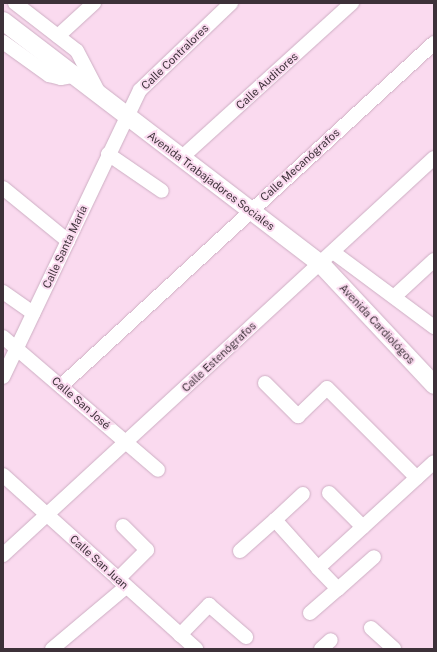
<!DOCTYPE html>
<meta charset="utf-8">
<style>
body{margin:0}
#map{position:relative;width:437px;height:652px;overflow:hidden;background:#fadaef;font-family:"Public Sans",sans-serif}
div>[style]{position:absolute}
.roads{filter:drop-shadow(0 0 1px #cdaec3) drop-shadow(0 0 1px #cdaec3)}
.minor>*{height:14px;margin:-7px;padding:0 7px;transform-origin:7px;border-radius:7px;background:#fff}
.major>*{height:18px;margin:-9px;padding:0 9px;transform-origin:9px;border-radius:9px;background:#fff}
span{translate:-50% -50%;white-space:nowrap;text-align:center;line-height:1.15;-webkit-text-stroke:4px #fadaef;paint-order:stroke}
.street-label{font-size:11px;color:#3d3139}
.frame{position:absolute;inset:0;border:4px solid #3d3139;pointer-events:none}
</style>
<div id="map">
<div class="roads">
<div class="minor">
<i style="left:15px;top:3px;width:78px;rotate:37.7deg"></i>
<i style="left:77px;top:51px;width:47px;rotate:62.4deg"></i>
<i style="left:58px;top:36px;width:49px;rotate:-42.5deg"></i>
<i style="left:3px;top:42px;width:57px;rotate:35.7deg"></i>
<i style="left:49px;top:75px;width:12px;rotate:14deg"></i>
<i style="left:61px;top:78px;width:11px;rotate:-10deg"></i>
<i style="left:108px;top:154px;width:65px;rotate:34.4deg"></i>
<i style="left:181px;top:158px;width:231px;rotate:-42.2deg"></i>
<i style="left:3px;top:188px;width:84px;rotate:39.2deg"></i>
<i style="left:333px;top:252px;width:126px;rotate:36.6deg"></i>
<i style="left:3px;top:292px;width:37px;rotate:35deg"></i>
<i style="left:395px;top:296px;width:53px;rotate:-42.7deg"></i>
<i style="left:3px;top:337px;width:204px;rotate:40.6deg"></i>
<i style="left:3px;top:377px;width:318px;rotate:-64.5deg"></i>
<i style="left:140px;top:90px;width:126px;rotate:-43.7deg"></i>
<i style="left:265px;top:383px;width:47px;rotate:45deg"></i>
<i style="left:298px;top:416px;width:40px;rotate:-44deg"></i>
<i style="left:327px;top:388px;width:127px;rotate:45deg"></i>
<i style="left:61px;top:386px;width:507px;rotate:-42.6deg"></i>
<i style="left:3px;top:475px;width:260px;rotate:42deg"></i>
<i style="left:329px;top:493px;width:48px;rotate:45deg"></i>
<i style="left:275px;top:520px;width:38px;rotate:-43deg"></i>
<i style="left:240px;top:551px;width:47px;rotate:-41.5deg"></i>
<i style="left:275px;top:520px;width:64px;rotate:48.1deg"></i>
<i style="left:318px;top:568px;width:157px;rotate:-42.4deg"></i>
<i style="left:3px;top:555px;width:586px;rotate:-42.65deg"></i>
<i style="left:118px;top:579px;width:41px;rotate:-45deg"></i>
<i style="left:147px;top:550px;width:34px;rotate:-135deg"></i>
<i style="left:338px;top:589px;width:48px;rotate:-41.6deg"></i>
<i style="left:310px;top:613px;width:37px;rotate:-41deg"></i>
<i style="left:338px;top:589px;width:29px;rotate:-134deg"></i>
<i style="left:371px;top:628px;width:31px;rotate:42deg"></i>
<i style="left:180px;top:635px;width:42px;rotate:-46deg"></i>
<i style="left:209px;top:605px;width:49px;rotate:40.9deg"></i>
<i style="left:52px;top:649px;width:97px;rotate:-40deg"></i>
<i style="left:321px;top:649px;width:13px;rotate:-42deg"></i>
</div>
<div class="major">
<i style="left:3px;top:21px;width:399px;rotate:37.4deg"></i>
<i style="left:320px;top:263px;width:167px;rotate:46.9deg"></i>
</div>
</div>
<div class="street-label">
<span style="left:175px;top:57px;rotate:-44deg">Calle Contralores</span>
<span style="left:267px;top:81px;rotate:-42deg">Calle Auditores</span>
<span style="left:300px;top:165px;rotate:-42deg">Calle Mecanógrafos</span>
<span style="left:211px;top:181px;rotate:37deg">Avenida Trabajadores Sociales</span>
<span style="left:65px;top:247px;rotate:-65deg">Calle Santa María</span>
<span style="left:377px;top:324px;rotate:47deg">Avenida Cardiológos</span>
<span style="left:219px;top:357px;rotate:-43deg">Calle Estenógrafos</span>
<span style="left:81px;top:403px;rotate:41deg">Calle San José</span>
<span style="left:99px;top:562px;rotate:42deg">Calle San Juan</span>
</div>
<div class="frame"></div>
</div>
